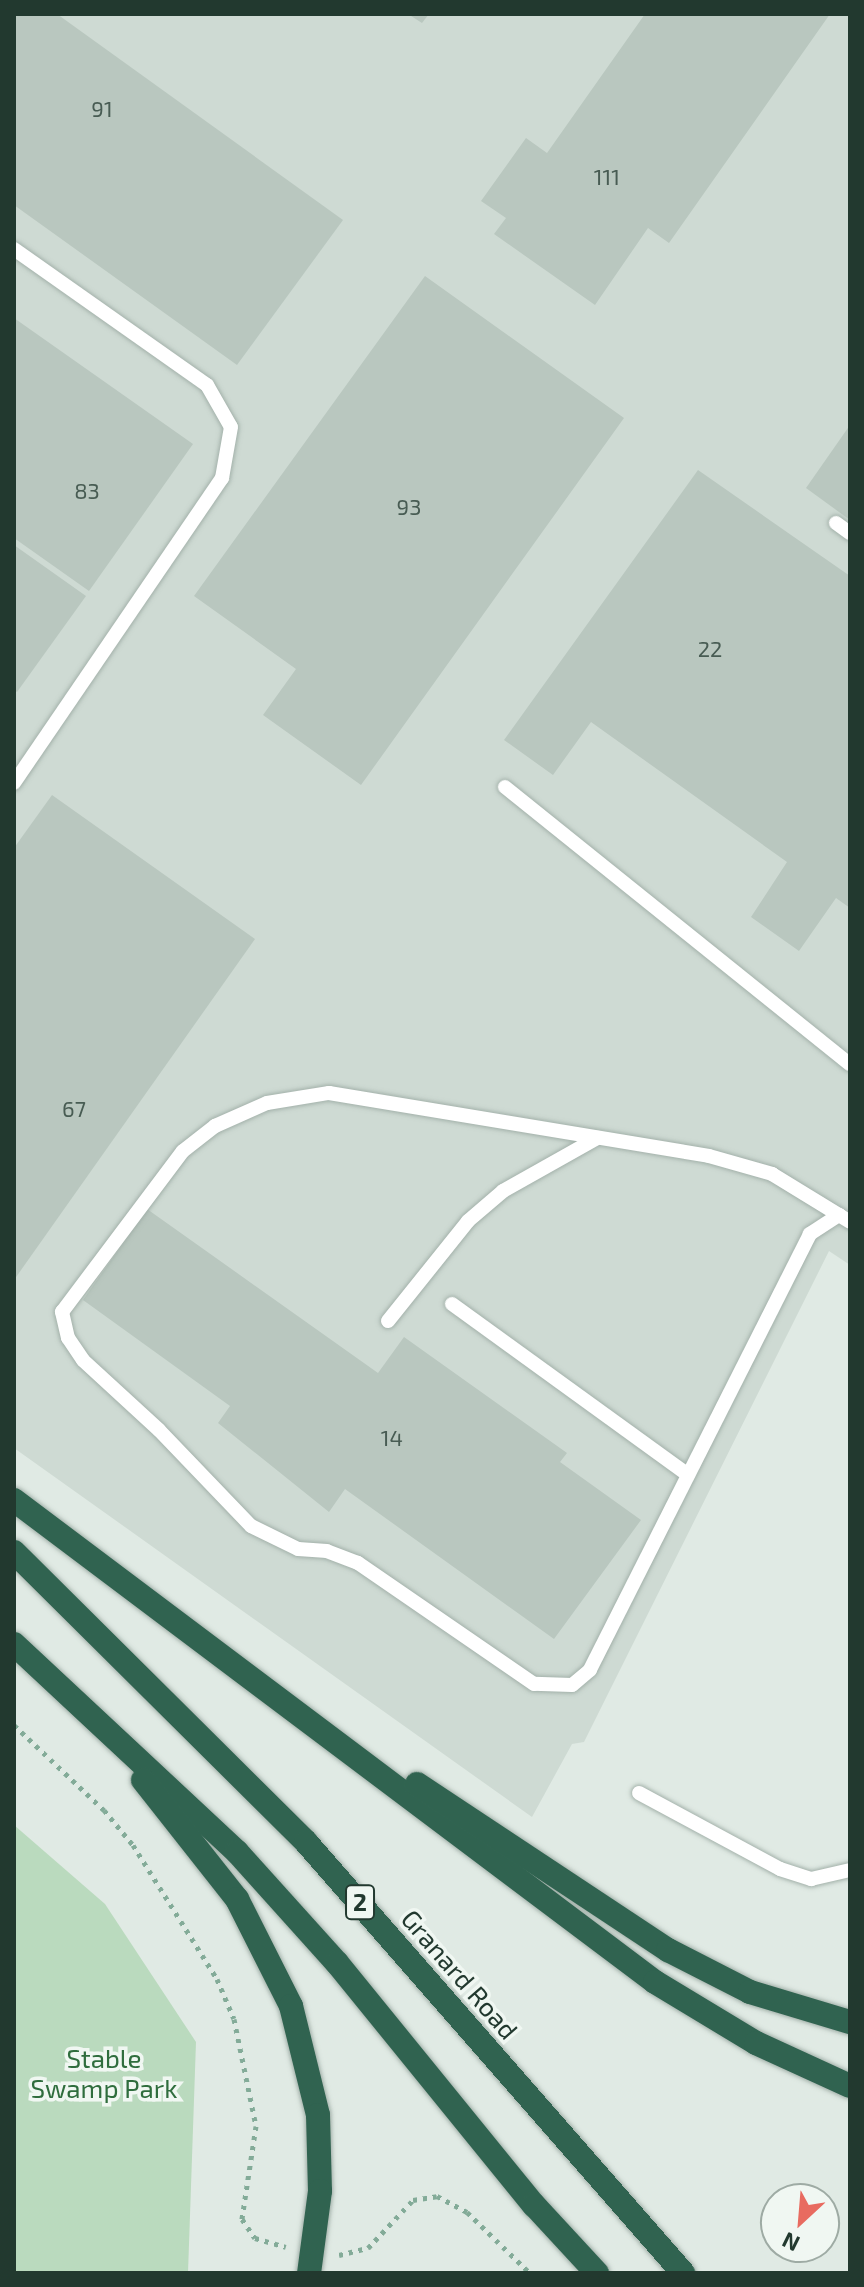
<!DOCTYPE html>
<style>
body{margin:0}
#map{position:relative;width:864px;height:2287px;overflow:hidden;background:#e0eae4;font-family:"Exo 2",sans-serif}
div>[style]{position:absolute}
.built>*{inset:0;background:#cedad3}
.green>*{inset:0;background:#badabe}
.building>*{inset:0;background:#b9c7bf}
.path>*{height:5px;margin-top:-2.5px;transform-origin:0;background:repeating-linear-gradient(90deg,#83ab98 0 4px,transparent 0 10px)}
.roads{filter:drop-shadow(0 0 2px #a3b1aa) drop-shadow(0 0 2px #a3b1aa)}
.lane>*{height:14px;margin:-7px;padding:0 7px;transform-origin:7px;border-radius:7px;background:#fff}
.highway>*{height:24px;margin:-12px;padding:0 12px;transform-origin:12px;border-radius:12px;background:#306350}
span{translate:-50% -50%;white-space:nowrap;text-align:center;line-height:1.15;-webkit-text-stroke:7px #f0f7f2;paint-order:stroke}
.number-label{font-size:22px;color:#485c53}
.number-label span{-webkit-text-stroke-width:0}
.shield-label span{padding:2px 6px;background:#f0f7f2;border:2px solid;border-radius:6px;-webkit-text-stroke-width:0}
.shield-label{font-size:24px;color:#22392f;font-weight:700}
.street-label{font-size:26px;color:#22392f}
.park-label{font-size:26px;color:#2f6d3d}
.frame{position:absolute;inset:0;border:16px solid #22392f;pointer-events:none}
.north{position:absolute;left:760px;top:2183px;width:80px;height:80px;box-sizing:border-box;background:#f0f7f2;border:2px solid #9eaba4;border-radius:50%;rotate:206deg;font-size:22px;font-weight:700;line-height:32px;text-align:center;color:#22392f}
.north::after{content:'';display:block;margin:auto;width:28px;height:36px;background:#e86b60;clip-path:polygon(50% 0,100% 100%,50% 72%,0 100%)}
</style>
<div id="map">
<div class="built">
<i style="clip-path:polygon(14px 14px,850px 14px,850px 1265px,829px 1251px,584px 1742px,572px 1744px,532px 1817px,14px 1448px)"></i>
</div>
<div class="green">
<i style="clip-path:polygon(14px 1825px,105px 1904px,196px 2042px,188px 2273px,14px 2273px)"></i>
</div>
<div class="building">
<i style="clip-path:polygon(14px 14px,57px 14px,343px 220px,237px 365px,14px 205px)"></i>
<i style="clip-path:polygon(408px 14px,429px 14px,422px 23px)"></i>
<i style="clip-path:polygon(645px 14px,830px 14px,669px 243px,648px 228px,595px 305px,494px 234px,506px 218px,481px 201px,526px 138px,547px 153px)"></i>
<i style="clip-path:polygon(425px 276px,624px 418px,361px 785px,263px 715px,296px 669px,194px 596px)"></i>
<i style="clip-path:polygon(14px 318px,193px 444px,89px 591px,14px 538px)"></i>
<i style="clip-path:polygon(850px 425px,850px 520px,806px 488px)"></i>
<i style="clip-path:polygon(698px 470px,850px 576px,850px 908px,836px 898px,799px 951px,751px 917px,787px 862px,591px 722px,553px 775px,504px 740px)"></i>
<i style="clip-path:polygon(14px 545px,86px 596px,17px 692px,14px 690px)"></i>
<i style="clip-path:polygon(52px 795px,255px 939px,14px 1280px,14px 848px)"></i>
<i style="clip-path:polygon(147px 1209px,378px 1373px,404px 1337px,567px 1453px,560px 1462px,641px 1520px,554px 1639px,345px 1489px,329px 1512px,218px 1423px,230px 1406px,83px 1300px)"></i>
</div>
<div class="path">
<i style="left:14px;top:1725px;width:124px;rotate:43.4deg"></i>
<i style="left:104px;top:1810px;width:45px;rotate:50.4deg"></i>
<i style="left:133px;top:1845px;width:158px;rotate:57.9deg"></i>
<i style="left:217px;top:1979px;width:43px;rotate:67deg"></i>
<i style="left:234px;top:2019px;width:109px;rotate:78.4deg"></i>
<i style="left:256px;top:2126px;width:94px;rotate:98.6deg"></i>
<i style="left:242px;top:2219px;width:23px;rotate:56deg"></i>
<i style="left:255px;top:2238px;width:32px;rotate:16deg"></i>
<i style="left:339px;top:2255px;width:30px;rotate:-14deg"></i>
<i style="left:368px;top:2248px;width:66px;rotate:-46.8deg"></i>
<i style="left:413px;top:2200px;width:24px;rotate:-9deg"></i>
<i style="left:437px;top:2196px;width:34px;rotate:28deg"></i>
<i style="left:467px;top:2212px;width:88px;rotate:44.1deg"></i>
</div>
<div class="roads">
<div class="lane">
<i style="left:14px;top:249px;width:236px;rotate:35.2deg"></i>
<i style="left:207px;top:385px;width:48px;rotate:60.3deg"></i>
<i style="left:231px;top:427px;width:52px;rotate:100deg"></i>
<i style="left:222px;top:478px;width:369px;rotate:124.3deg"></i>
<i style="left:836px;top:523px;width:17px;rotate:36deg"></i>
<i style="left:505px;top:787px;width:442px;rotate:38.8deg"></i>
<i style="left:839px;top:1215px;width:35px;rotate:147deg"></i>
<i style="left:810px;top:1234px;width:488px;rotate:116.8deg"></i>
<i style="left:590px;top:1670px;width:23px;rotate:140deg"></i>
<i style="left:572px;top:1685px;width:38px;rotate:-178deg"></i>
<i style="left:534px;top:1684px;width:214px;rotate:-145.5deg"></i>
<i style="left:358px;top:1563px;width:33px;rotate:-159deg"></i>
<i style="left:327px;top:1551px;width:29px;rotate:-176deg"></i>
<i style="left:298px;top:1549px;width:52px;rotate:-153.9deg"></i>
<i style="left:251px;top:1526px;width:133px;rotate:-133.8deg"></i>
<i style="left:159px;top:1430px;width:103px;rotate:-137.4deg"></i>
<i style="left:83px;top:1360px;width:27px;rotate:-124deg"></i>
<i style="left:68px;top:1338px;width:27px;rotate:-103deg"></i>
<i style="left:62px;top:1312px;width:201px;rotate:-53.1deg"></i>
<i style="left:183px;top:1151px;width:41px;rotate:-38deg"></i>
<i style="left:215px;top:1126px;width:57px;rotate:-23.9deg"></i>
<i style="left:267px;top:1103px;width:63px;rotate:-9.2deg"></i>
<i style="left:329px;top:1093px;width:385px;rotate:9.4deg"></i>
<i style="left:709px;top:1156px;width:66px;rotate:15.9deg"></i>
<i style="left:772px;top:1174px;width:79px;rotate:31.5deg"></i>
<i style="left:839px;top:1215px;width:13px;rotate:32deg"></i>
<i style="left:452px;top:1304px;width:291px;rotate:35.9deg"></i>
<i style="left:388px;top:1321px;width:128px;rotate:-51.3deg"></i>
<i style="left:468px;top:1221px;width:46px;rotate:-40.6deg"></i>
<i style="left:503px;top:1191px;width:108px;rotate:-29.4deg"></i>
<i style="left:639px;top:1793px;width:160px;rotate:28.3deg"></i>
<i style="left:780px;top:1869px;width:33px;rotate:18deg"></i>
<i style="left:811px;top:1879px;width:40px;rotate:-13deg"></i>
</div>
<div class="highway">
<i style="left:14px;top:1500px;width:802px;rotate:36.94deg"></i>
<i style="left:655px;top:1982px;width:118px;rotate:31.1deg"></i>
<i style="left:756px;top:2043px;width:103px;rotate:24.6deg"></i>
<i style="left:14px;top:1552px;width:412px;rotate:44.8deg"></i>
<i style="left:306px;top:1842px;width:573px;rotate:48.82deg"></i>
<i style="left:14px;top:1644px;width:305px;rotate:43deg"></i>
<i style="left:237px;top:1852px;width:149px;rotate:48deg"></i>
<i style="left:337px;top:1963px;width:312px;rotate:50.9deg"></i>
<i style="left:534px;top:2205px;width:93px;rotate:47.2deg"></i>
<i style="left:143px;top:1780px;width:152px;rotate:51.7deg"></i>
<i style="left:237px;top:1899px;width:120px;rotate:63.2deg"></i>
<i style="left:291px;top:2006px;width:112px;rotate:76.1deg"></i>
<i style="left:318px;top:2115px;width:76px;rotate:88.5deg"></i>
<i style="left:320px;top:2191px;width:83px;rotate:97.6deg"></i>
<i style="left:417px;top:1784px;width:301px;rotate:33.5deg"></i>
<i style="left:668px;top:1950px;width:92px;rotate:27.1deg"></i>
<i style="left:750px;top:1992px;width:104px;rotate:16.7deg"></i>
</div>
</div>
<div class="number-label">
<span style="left:102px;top:109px">91</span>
<span style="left:607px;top:177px">111</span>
<span style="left:87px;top:491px">83</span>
<span style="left:409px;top:507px">93</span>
<span style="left:710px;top:649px">22</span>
<span style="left:74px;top:1109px">67</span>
<span style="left:392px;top:1438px">14</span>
</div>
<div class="shield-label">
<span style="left:360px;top:1902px">2</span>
</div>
<div class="street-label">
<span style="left:460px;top:1974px;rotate:49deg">Granard Road</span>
</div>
<div class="park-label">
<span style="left:104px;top:2073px">Stable<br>Swamp Park</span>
</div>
<div class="frame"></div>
<div class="north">N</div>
</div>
